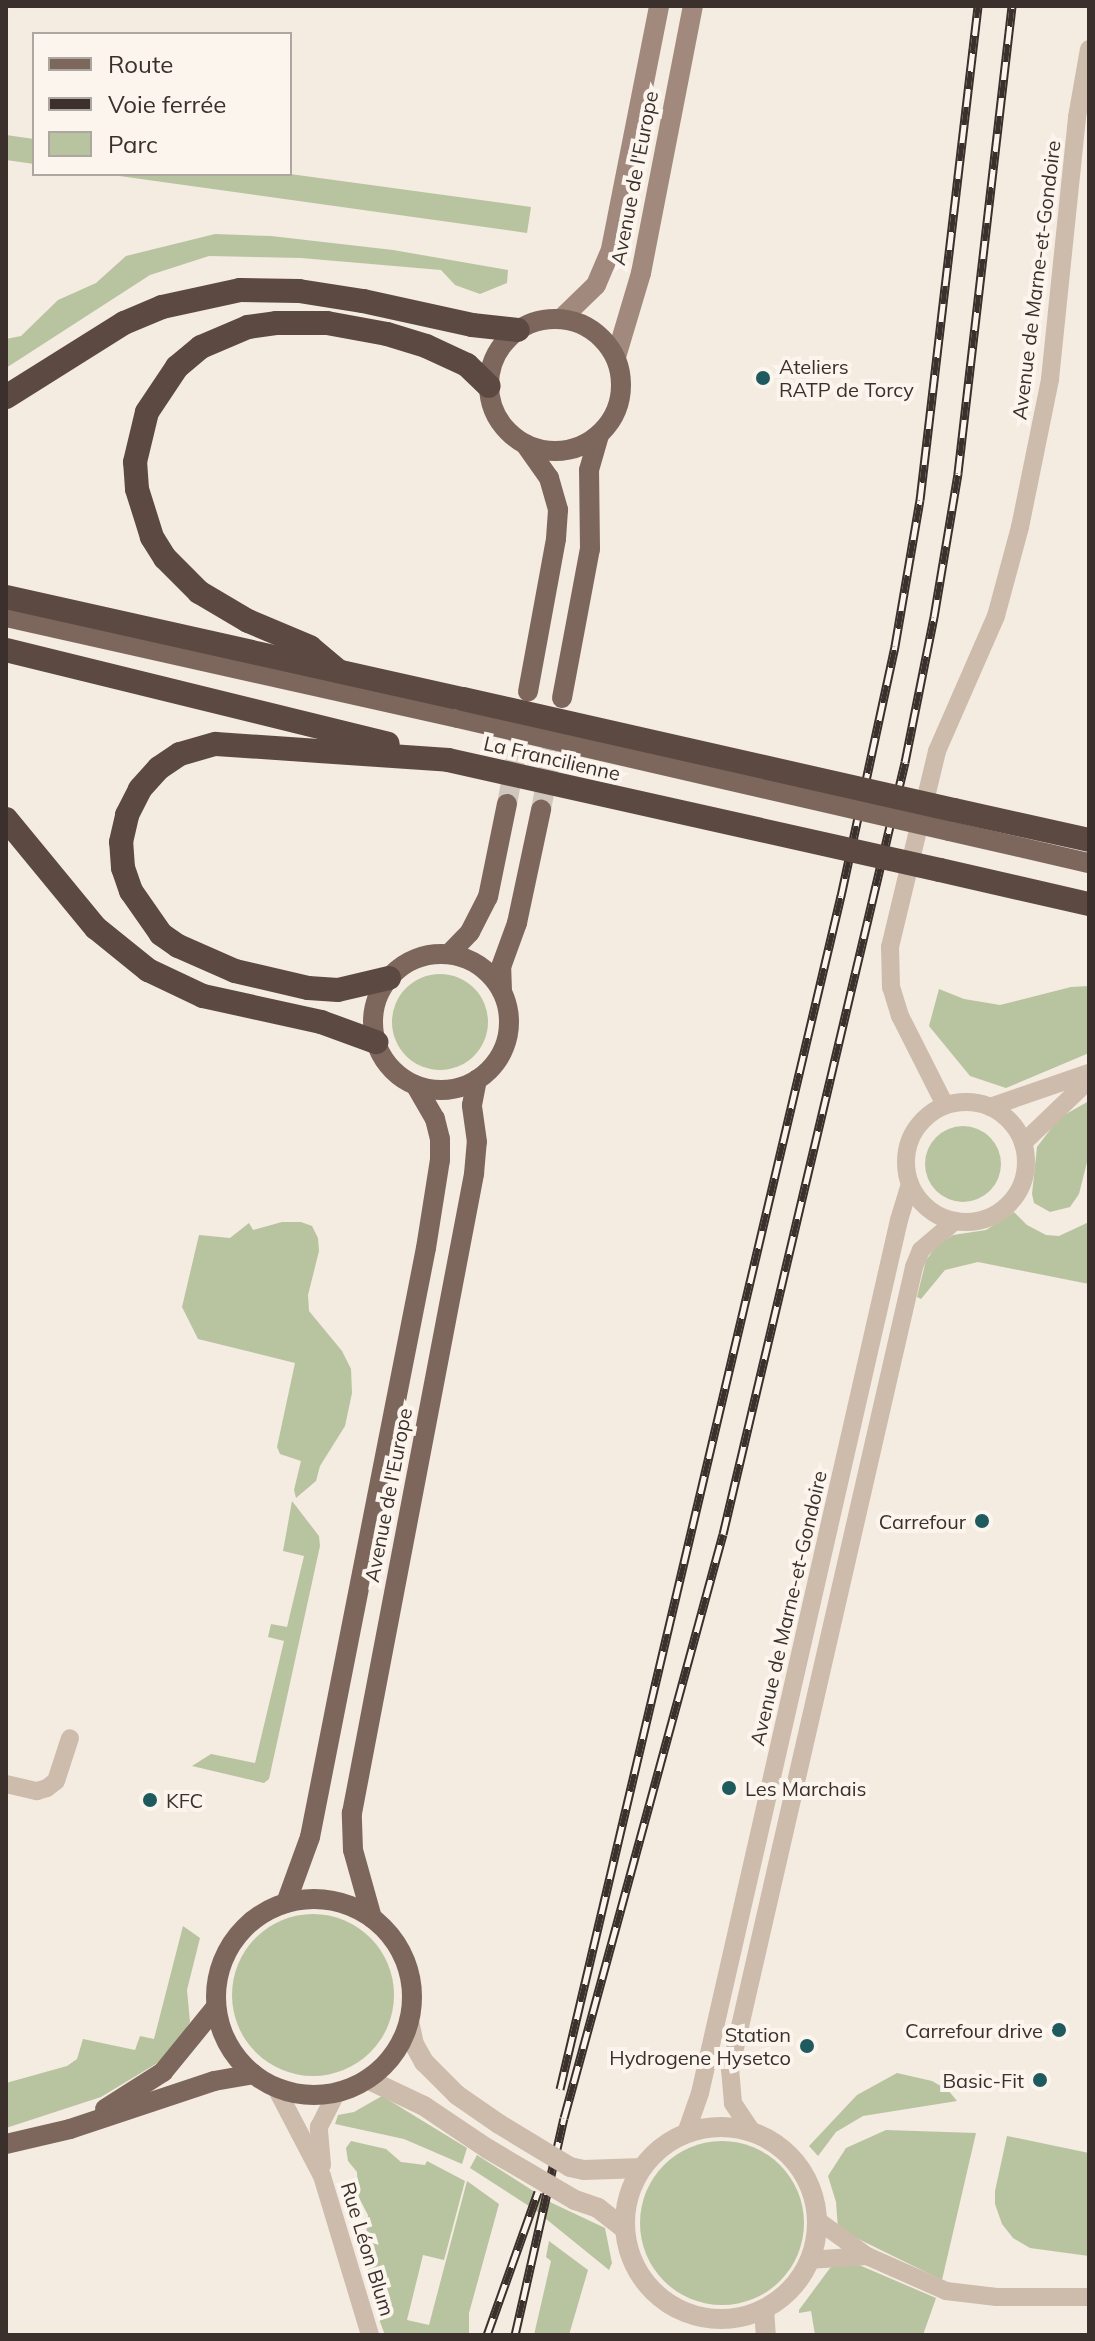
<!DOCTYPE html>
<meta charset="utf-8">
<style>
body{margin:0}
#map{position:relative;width:1095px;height:2341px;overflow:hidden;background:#f4ebe1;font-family:Mulish,sans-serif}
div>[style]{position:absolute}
.green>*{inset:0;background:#b8c4a0}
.round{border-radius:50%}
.primary-tunnel>*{height:20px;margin-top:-10px;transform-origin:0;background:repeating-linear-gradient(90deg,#cfc6bd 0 20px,transparent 0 30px)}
.minor>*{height:18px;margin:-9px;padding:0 9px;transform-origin:9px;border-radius:9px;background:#cdbbac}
.minor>.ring{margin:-9px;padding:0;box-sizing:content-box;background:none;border:18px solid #cdbbac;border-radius:50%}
.tertiary>*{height:20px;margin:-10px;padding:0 10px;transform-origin:10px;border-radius:10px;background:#cdbbac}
.tertiary>.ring{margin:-10px;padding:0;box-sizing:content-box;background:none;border:20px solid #cdbbac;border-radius:50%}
.secondary>*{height:20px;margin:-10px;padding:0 10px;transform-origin:10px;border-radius:10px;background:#a18a7d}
.primary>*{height:20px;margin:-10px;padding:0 10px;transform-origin:10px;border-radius:10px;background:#7d675c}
.primary>.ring{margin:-10px;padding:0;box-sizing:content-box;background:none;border:20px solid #7d675c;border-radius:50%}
.motorway>*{height:24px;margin:-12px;padding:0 12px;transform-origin:12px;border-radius:12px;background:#5c4a42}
.rail>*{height:9px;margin-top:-4.5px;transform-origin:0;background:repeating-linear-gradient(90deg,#fbf5ee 0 18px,#3b302b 0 36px);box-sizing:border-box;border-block:2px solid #3b302b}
.tertiary-bridge>*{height:20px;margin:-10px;padding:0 10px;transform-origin:10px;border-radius:10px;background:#cdbbac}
.primary-bridge>*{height:20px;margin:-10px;padding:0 10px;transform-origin:10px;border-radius:10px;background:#7d675c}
.motorway-bridge>*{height:24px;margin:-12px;padding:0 12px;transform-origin:12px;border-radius:12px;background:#5c4a42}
.dots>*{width:22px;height:22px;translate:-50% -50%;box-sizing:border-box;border:4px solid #fbf5ee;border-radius:50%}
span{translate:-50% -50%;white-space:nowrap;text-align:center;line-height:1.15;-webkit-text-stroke:8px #fbf5ee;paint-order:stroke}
.street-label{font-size:20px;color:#3b302b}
.poi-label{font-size:20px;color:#3b302b}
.left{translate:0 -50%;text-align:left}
.right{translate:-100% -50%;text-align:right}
.frame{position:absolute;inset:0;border:8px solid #3b302b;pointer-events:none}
.legend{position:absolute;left:32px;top:32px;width:260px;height:144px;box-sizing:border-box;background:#fbf5ee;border:2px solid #aea6a0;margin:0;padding:10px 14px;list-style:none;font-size:24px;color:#3b302b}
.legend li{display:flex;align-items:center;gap:16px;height:40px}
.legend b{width:40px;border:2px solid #aea6a0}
</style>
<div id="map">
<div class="green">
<i style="clip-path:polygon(6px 135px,34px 139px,34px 164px,6px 160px)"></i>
<i style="clip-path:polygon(105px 174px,290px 174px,531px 207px,527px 233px)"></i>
<i style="clip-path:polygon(215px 234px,271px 236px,393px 250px,508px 270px,507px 283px,480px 294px,455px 285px,441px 270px,301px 258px,209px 256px,150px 275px,6px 368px,6px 339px,21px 336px,58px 300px,96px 283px,126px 256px)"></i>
<i class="round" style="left:392px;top:974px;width:96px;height:96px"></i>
<i style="clip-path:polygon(1089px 986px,1089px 1053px,1006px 1088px,970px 1076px,929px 1026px,939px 989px,964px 999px,1000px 1005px,1071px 987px)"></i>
<i style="clip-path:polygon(1089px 1101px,1089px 1154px,1079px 1194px,1070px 1207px,1050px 1212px,1034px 1203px,1032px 1194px,1037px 1147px,1059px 1118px)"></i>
<i class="round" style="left:925px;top:1126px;width:76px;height:76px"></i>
<i style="clip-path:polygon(1014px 1212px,1027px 1225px,1046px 1235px,1059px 1236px,1089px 1222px,1089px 1284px,978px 1262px,945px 1270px,921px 1299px,917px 1297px,926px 1260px,937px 1246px,953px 1235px,986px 1230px)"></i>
<i style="clip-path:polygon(282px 1222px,301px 1222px,312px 1226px,318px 1238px,319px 1251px,308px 1295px,309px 1311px,342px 1351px,351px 1369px,352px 1393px,345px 1426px,320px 1466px,316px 1481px,296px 1498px,294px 1490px,301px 1461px,280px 1454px,277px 1447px,295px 1363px,198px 1339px,182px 1307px,199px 1235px,230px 1238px,249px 1223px,253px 1230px)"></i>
<i style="clip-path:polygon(292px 1501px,319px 1536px,320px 1546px,269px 1779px,264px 1783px,192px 1766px,211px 1754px,255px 1763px,284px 1641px,268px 1637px,271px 1624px,287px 1627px,304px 1556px,283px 1551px)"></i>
<i class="round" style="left:232px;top:1914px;width:162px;height:162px"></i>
<i style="clip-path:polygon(183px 1926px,200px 1938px,187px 1990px,190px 2022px,169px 2056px,101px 2097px,6px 2128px,6px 2083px,67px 2066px,77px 2059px,83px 2039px,135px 2050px,140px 2036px,154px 2039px)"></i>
<i style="clip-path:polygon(897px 2073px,932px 2081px,948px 2090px,957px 2101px,863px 2116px,836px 2132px,818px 2156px,809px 2146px,857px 2095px)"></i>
<i style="clip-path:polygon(382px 2096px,467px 2148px,462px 2164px,404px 2139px,335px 2124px,338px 2115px,354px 2112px)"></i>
<i style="clip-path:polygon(886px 2130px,976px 2133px,942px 2280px,838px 2229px,836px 2202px,828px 2176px,846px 2148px)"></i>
<i style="clip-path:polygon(1007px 2136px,1089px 2153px,1089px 2256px,1030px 2248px,1013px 2238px,1002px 2224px,995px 2204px,995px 2191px)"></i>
<i style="clip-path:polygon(351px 2141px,386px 2149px,401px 2162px,425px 2165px,427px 2161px,465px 2181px,444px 2260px,423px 2255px,407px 2320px,429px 2325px,467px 2181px,499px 2204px,469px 2313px,469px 2335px,385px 2335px,377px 2314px,375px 2277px,368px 2270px,364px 2259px,368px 2215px,358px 2196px,357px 2172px,348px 2161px,346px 2148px)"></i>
<i class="round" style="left:640px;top:2141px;width:164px;height:164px"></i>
<i style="clip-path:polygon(477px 2155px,552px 2203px,605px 2228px,612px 2263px,609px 2270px,535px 2210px,470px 2168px)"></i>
<i style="clip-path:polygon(549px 2241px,588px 2270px,569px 2335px,534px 2335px,551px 2261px,546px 2257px)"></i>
<i style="clip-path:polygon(836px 2265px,859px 2265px,936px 2298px,923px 2335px,815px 2335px,811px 2311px,799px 2313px,799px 2310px,830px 2268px)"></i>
</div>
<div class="primary-tunnel">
<i style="left:507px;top:804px;width:87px;rotate:-79.5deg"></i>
<i style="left:541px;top:810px;width:88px;rotate:-79.6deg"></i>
</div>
<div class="minor">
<i class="ring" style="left:906px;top:1102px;width:102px;height:102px"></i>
<i style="left:945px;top:1105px;width:100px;rotate:-116.8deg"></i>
<i style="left:900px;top:1016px;width:30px;rotate:-107deg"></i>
<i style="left:891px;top:987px;width:40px;rotate:-91.4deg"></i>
<i style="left:890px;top:947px;width:202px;rotate:-76.5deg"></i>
<i style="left:937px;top:751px;width:147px;rotate:-66.4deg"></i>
<i style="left:996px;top:616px;width:92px;rotate:-74.9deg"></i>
<i style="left:1020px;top:527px;width:151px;rotate:-78.5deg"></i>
<i style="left:1050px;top:379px;width:263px;rotate:-84.1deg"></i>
<i style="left:1077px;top:117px;width:69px;rotate:-80deg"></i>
<i style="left:990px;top:1107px;width:105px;rotate:-19deg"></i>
<i style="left:1023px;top:1143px;width:91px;rotate:-43.7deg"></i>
<i style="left:6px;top:1784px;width:32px;rotate:13deg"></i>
<i style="left:37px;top:1791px;width:10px;rotate:-17deg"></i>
<i style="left:47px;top:1788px;width:11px;rotate:-38deg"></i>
<i style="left:56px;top:1781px;width:45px;rotate:-72deg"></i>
<i style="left:276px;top:2088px;width:99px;rotate:62.4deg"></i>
<i style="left:322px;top:2176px;width:166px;rotate:73.2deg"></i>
<i style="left:686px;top:2133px;width:42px;rotate:-70.7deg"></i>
<i style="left:700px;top:2093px;width:895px;rotate:-77.16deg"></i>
<i style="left:899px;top:1220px;width:38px;rotate:-73deg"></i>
<i style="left:753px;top:2133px;width:36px;rotate:-124deg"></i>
<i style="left:733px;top:2103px;width:33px;rotate:-95deg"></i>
<i style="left:730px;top:2070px;width:824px;rotate:-77.09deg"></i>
<i style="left:914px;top:1267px;width:18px;rotate:-68deg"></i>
<i style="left:921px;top:1250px;width:45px;rotate:-40.5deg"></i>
<i style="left:322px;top:2165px;width:38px;rotate:-95deg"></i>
<i style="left:319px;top:2127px;width:38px;rotate:-63deg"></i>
<i style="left:817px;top:2220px;width:62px;rotate:35.8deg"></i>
<i style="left:867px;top:2256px;width:86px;rotate:23.9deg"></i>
<i style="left:946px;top:2291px;width:51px;rotate:6.7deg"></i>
<i style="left:997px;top:2297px;width:92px"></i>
<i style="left:809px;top:2260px;width:58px;rotate:-3.9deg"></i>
</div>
<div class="tertiary">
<i style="left:409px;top:2021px;width:24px;rotate:78deg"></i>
<i style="left:414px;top:2044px;width:21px;rotate:61deg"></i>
<i style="left:424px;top:2062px;width:47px;rotate:45deg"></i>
<i style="left:457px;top:2095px;width:51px;rotate:34.6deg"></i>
<i style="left:367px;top:2079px;width:63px;rotate:25.3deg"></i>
<i style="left:424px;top:2106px;width:77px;rotate:33.9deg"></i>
<i class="ring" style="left:625px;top:2127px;width:172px;height:172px"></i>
<i style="left:584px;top:2170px;width:58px;rotate:-2deg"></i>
<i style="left:575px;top:2200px;width:24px;rotate:19deg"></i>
<i style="left:598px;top:2208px;width:33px;rotate:38deg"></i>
<i style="left:764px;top:2309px;width:26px;rotate:86deg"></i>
</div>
<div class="secondary">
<i style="left:562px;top:318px;width:47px;rotate:-44.1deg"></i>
<i style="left:596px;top:285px;width:39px;rotate:-67deg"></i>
<i style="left:611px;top:249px;width:248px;rotate:-78.8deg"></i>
<i style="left:616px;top:357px;width:88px;rotate:-73.4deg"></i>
<i style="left:641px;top:273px;width:272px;rotate:-79deg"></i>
</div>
<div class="primary">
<i class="ring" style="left:489px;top:319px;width:112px;height:112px"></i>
<i style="left:525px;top:444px;width:42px;rotate:54.8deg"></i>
<i style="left:549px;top:478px;width:33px;rotate:74deg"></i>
<i style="left:558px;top:510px;width:29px;rotate:94deg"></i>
<i style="left:556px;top:539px;width:155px;rotate:100.4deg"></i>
<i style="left:6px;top:617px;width:463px;rotate:12.6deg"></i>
<i style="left:562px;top:698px;width:152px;rotate:-79.4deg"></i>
<i style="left:590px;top:549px;width:79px;rotate:-90.7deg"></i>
<i style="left:589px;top:470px;width:36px;rotate:-74deg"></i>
<i style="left:949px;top:831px;width:144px;rotate:12.9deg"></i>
<i style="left:449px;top:954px;width:30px;rotate:-46deg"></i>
<i style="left:470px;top:932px;width:39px;rotate:-63deg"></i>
<i style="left:488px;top:897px;width:95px;rotate:-78.5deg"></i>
<i class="ring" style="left:373px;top:954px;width:116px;height:116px"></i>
<i style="left:502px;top:991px;width:24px;rotate:-92deg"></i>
<i style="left:501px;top:967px;width:47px;rotate:-70deg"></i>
<i style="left:517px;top:923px;width:116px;rotate:-78deg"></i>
<i class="ring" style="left:216px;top:1899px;width:176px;height:176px"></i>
<i style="left:286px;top:1903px;width:70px;rotate:-70deg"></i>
<i style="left:310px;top:1837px;width:600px;rotate:-78.86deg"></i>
<i style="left:426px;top:1248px;width:89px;rotate:-81deg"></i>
<i style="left:440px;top:1160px;width:21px;rotate:-90deg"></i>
<i style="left:440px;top:1139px;width:21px;rotate:-104deg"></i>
<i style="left:435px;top:1119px;width:39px;rotate:-120deg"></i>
<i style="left:372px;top:1918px;width:71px;rotate:-105.6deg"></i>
<i style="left:353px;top:1850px;width:37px;rotate:-92deg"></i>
<i style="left:352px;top:1813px;width:651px;rotate:-79.19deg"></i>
<i style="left:474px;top:1174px;width:32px;rotate:-85deg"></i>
<i style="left:477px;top:1142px;width:37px;rotate:-98deg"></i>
<i style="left:472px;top:1105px;width:26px;rotate:-79deg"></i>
<i style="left:105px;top:2109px;width:69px;rotate:-32.5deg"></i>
<i style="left:163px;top:2072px;width:84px;rotate:-50.8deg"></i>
<i style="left:6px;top:2144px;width:66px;rotate:-13.2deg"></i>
<i style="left:70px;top:2129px;width:152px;rotate:-18.4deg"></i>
<i style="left:214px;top:2081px;width:40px;rotate:-10deg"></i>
</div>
<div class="motorway">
<i style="left:6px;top:397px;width:139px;rotate:-32.1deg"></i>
<i style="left:124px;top:323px;width:41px;rotate:-22.8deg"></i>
<i style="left:162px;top:307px;width:80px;rotate:-12.3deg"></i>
<i style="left:240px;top:290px;width:59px;rotate:1deg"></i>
<i style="left:299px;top:291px;width:65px;rotate:8.9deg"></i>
<i style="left:363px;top:301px;width:112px;rotate:12.4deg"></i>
<i style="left:472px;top:325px;width:46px;rotate:6.2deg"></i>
<i style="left:6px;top:597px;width:468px;rotate:12.6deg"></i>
<i style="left:6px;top:650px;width:393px;rotate:13.8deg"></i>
<i style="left:337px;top:670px;width:35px;rotate:-140deg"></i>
<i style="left:310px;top:647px;width:67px;rotate:-157.2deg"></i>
<i style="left:248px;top:621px;width:57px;rotate:-149.4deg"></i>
<i style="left:199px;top:592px;width:48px;rotate:-135deg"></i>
<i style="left:165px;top:558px;width:25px;rotate:-122deg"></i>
<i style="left:152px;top:537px;width:50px;rotate:-107.4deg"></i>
<i style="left:137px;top:489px;width:27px;rotate:-94deg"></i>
<i style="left:135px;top:462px;width:51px;rotate:-76.5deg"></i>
<i style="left:147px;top:412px;width:54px;rotate:-56.3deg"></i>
<i style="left:177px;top:367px;width:31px;rotate:-40deg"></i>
<i style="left:201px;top:347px;width:51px;rotate:-23.1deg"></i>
<i style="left:248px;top:327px;width:28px;rotate:-8deg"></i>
<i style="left:276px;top:323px;width:51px"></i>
<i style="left:327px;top:323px;width:61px;rotate:10.4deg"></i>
<i style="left:387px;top:334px;width:41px;rotate:17.1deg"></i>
<i style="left:426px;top:346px;width:45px;rotate:24.9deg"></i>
<i style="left:467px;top:365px;width:30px;rotate:44deg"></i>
<i style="left:954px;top:810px;width:138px;rotate:12.5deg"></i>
<i style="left:6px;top:819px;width:141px;rotate:50.5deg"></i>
<i style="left:96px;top:928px;width:67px;rotate:38.9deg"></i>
<i style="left:148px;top:970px;width:61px;rotate:25.3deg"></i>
<i style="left:203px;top:996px;width:121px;rotate:12.4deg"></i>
<i style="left:321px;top:1022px;width:59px;rotate:20deg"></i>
<i style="left:940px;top:870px;width:153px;rotate:12.9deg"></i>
<i style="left:389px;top:978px;width:52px;rotate:166.8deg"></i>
<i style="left:338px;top:990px;width:30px;rotate:-176deg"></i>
<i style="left:308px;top:988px;width:75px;rotate:-166.9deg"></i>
<i style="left:235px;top:971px;width:62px;rotate:-156.3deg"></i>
<i style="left:178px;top:946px;width:21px;rotate:-145deg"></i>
<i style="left:161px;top:934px;width:52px;rotate:-124.9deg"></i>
<i style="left:131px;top:891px;width:24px;rotate:-109deg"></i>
<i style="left:123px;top:868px;width:26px;rotate:-94deg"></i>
<i style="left:121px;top:842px;width:28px;rotate:-77deg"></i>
<i style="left:127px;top:815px;width:29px;rotate:-63deg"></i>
<i style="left:140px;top:789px;width:28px;rotate:-48deg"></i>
<i style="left:159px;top:768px;width:25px;rotate:-34deg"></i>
<i style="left:180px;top:754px;width:37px;rotate:-16deg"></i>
<i style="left:216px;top:744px;width:233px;rotate:3.9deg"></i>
</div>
<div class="rail">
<i style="left:560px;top:2089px;width:1226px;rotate:-76.75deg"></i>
<i style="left:841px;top:896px;width:256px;rotate:-77.8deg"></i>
<i style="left:895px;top:646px;width:148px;rotate:-80.3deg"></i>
<i style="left:920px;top:500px;width:497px;rotate:-83.3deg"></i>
<i style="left:487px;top:2335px;width:152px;rotate:-70.4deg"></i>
<i style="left:515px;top:2335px;width:222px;rotate:-77.3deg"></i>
<i style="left:564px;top:2118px;width:605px;rotate:-74.77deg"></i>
<i style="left:723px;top:1534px;width:793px;rotate:-76.73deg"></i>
<i style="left:905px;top:762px;width:148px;rotate:-78.7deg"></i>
<i style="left:934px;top:617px;width:146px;rotate:-80.5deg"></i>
<i style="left:958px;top:473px;width:470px;rotate:-83.4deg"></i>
</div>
<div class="tertiary-bridge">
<i style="left:499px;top:2124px;width:83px;rotate:31.2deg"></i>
<i style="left:570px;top:2167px;width:14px;rotate:12deg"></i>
<i style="left:488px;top:2149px;width:101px;rotate:30.4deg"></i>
</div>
<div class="primary-bridge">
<i style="left:458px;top:718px;width:504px;rotate:12.96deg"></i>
</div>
<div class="motorway-bridge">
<i style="left:463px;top:699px;width:503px;rotate:12.74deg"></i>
<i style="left:448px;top:760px;width:504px;rotate:12.6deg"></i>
</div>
<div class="dots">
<i style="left:763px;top:378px;background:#1f5a5e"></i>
<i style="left:982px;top:1521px;background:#1f5a5e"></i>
<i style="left:729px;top:1788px;background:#1f5a5e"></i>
<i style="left:150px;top:1800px;background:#1f5a5e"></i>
<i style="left:1059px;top:2030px;background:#1f5a5e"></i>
<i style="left:807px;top:2046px;background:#1f5a5e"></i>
<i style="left:1040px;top:2080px;background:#1f5a5e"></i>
</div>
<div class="street-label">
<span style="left:634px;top:178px;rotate:-79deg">Avenue de l'Europe</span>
<span style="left:1036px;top:280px;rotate:-83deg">Avenue de Marne-et-Gondoire</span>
<span style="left:552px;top:758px;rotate:13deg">La Francilienne</span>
<span style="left:388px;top:1495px;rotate:-79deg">Avenue de l'Europe</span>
<span style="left:788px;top:1608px;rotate:-77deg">Avenue de Marne-et-Gondoire</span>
<span style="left:368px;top:2249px;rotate:73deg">Rue Léon Blum</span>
</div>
<div class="poi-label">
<span class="left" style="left:779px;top:378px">Ateliers<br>RATP de Torcy</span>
<span class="right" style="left:966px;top:1521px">Carrefour</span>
<span class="left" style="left:745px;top:1788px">Les Marchais</span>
<span class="left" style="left:166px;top:1800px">KFC</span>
<span class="right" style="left:1043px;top:2030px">Carrefour drive</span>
<span class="right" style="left:791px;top:2046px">Station<br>Hydrogene Hysetco</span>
<span class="right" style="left:1024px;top:2080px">Basic-Fit</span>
</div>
<div class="frame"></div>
<ul class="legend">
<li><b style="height:10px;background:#7d675c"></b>Route</li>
<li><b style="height:10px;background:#3b302b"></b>Voie ferrée</li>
<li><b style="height:22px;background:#b8c4a0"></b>Parc</li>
</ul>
</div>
